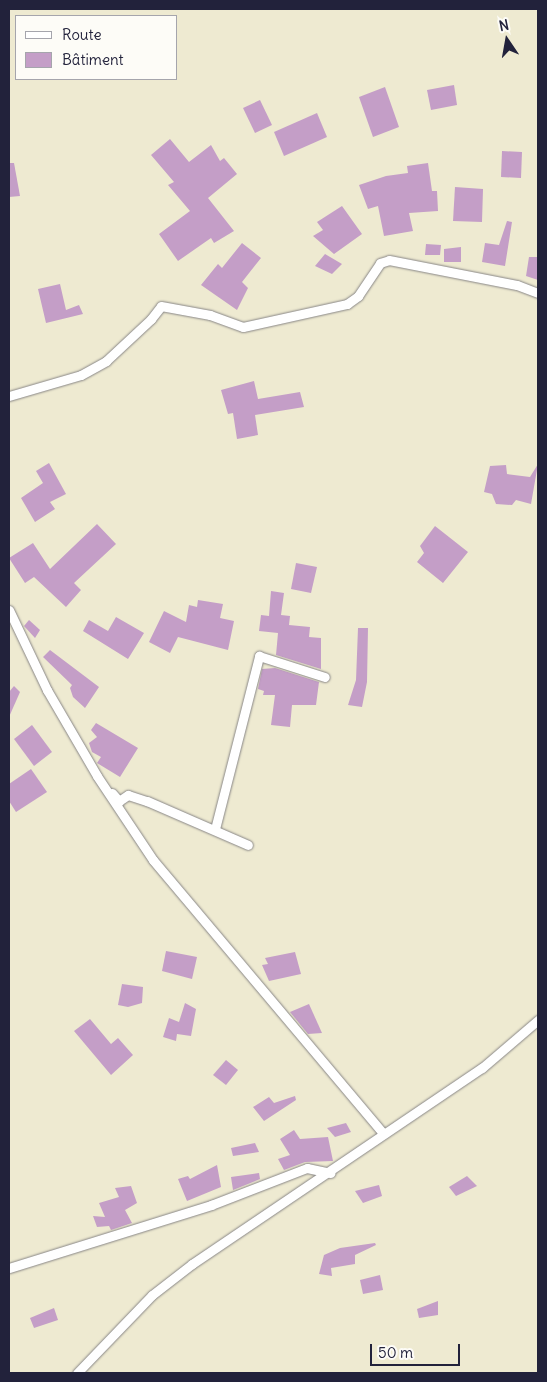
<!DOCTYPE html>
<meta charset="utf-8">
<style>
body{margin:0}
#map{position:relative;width:547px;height:1382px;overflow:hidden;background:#eeead1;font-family:Delius,sans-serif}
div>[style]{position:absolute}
.building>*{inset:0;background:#c49ec7}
.roads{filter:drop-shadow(0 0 1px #888686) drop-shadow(0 0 1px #888686)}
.minor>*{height:9px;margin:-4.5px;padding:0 4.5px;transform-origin:4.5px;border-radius:4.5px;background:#fff}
span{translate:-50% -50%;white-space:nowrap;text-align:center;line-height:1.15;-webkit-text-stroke:5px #fdfcf7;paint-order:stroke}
.frame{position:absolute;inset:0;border:10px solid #22223b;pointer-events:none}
.legend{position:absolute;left:15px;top:15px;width:162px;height:65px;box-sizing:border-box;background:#fdfcf7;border:1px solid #a5a5ac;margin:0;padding:6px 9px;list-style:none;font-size:15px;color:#22223b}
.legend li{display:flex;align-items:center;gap:10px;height:25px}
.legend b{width:25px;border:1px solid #a5a5ac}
.north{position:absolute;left:482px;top:15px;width:50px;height:50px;-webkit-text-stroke:4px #fdfcf7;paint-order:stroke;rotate:348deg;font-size:14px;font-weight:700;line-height:20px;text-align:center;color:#22223b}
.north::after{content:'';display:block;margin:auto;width:18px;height:22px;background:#22223b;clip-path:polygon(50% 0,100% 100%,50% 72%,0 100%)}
.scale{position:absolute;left:370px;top:1344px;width:90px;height:22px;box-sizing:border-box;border:2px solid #22223b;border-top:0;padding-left:6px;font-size:15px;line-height:18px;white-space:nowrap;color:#22223b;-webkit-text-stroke:4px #fdfcf7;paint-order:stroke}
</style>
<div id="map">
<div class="building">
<i style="clip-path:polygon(454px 85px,457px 105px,431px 110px,427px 90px)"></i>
<i style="clip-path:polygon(385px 87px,399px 127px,373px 137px,359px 97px)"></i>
<i style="clip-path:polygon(260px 100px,272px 125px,255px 133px,243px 108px)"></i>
<i style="clip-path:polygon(317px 113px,327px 137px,284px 156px,274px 132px)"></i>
<i style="clip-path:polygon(170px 139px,189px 162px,211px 145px,220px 161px,224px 158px,237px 174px,208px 198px,234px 231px,214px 243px,211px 238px,178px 261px,159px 234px,190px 211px,168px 185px,174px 182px,151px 155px)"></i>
<i style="clip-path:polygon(502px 151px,522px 152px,521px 178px,501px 177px)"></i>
<i style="clip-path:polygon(9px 163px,14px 163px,20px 196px,9px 197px)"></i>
<i style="clip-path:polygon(428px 163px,432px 191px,437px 191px,438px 211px,409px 213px,413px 231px,384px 236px,378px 206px,368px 209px,359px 185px,386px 176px,408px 173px,407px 166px)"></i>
<i style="clip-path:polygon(455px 187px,483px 189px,482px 222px,453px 221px)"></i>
<i style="clip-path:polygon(342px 206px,362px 234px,334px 254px,313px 236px,323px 230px,317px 222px)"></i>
<i style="clip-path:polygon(507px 221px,512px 222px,505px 266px,482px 262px,485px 243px,499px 245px)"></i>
<i style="clip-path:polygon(242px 243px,261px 258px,242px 282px,248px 288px,237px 310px,201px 285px,218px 264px,222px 268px)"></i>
<i style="clip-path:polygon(426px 244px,441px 245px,440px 255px,425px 255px)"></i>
<i style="clip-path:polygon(461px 247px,461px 262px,444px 262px,444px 249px)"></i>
<i style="clip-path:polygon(325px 254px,342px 264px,332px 274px,315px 266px)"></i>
<i style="clip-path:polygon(529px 257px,538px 257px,538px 280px,526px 276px)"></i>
<i style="clip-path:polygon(60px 284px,66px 310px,79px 305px,83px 314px,46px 323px,38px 289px)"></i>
<i style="clip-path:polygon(254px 381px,258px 399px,300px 392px,304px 407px,255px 415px,258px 435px,237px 439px,233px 413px,228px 414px,221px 390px)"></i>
<i style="clip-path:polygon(49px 463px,66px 494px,50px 502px,55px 509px,35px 522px,21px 498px,43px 483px,36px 471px)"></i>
<i style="clip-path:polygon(538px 464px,531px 504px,516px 500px,512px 505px,496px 504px,492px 494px,484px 492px,490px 466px,506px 465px,507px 474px,530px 477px)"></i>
<i style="clip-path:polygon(97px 524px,116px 544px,74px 583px,81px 590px,66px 607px,34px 577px,25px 583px,9px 558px,33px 543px,50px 569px)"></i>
<i style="clip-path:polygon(435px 526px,468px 552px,443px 583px,417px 562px,424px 553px,420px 546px)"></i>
<i style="clip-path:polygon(296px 563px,317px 567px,311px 593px,291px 589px)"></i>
<i style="clip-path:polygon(271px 591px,284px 593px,281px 615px,290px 616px,289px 625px,310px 627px,309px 637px,321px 638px,321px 669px,276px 655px,278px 633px,259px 631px,261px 615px,269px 616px)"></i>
<i style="clip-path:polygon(198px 600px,223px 604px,220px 618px,234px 621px,228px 650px,178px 637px,170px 653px,149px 642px,164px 611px,186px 622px,189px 605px,197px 607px)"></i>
<i style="clip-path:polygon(116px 617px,144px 633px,128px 659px,83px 631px,89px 620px,108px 631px)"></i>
<i style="clip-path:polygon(29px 620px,40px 630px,35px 638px,24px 626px)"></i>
<i style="clip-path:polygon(358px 628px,368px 628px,367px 682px,362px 707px,348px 705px,356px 680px)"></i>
<i style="clip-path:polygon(50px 650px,99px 687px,85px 708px,73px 697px,70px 688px,72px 685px,43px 657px)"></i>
<i style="clip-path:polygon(275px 668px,319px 682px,316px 705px,292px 705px,290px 727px,271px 725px,275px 695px,263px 695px,264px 691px,258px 689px,262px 669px)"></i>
<i style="clip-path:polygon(14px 686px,20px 692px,9px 717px,9px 692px)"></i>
<i style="clip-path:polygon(96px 723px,138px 748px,120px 777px,97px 763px,101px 757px,92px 752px,89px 743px,97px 737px,91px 730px)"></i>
<i style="clip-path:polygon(32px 725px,52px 752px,34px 766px,14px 739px)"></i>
<i style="clip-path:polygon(31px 769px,47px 792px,16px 812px,9px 801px,9px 784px)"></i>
<i style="clip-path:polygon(166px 951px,197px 957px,192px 979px,162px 971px)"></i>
<i style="clip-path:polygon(295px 952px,301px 974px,269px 981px,262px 965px,268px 964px,265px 958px)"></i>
<i style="clip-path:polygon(122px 984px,143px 987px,142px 1003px,128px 1007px,118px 1005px)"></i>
<i style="clip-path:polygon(185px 1003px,196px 1009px,191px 1036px,177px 1034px,176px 1041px,163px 1037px,169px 1018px,179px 1022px)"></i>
<i style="clip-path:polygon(309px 1004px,322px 1033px,308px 1034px,290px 1012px)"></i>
<i style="clip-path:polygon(90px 1019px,111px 1044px,118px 1038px,133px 1055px,111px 1075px,74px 1031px)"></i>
<i style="clip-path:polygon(226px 1060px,238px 1070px,226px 1085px,213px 1075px)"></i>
<i style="clip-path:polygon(295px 1096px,296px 1100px,264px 1121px,253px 1107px,269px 1097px,274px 1103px)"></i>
<i style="clip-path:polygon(346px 1123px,351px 1132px,335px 1137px,327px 1128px)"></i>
<i style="clip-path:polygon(294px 1130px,300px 1139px,328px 1137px,333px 1161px,305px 1162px,284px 1170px,278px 1159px,290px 1155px,280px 1139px)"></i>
<i style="clip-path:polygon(255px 1143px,259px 1152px,233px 1156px,231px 1148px)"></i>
<i style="clip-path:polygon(217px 1165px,221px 1187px,187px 1201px,178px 1179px,188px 1176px,190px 1179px)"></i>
<i style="clip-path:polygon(259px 1173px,260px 1179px,233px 1190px,231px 1177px)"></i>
<i style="clip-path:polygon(467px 1176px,477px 1186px,456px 1196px,449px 1187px)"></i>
<i style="clip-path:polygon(379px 1185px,382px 1196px,363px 1203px,355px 1191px)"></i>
<i style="clip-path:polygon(131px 1186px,137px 1203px,125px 1210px,132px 1223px,111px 1230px,109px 1226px,97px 1227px,93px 1216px,105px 1217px,99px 1203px,119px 1197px,115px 1188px)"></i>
<i style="clip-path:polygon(375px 1243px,376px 1245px,355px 1255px,355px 1264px,331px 1268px,332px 1276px,319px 1274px,324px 1255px,340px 1248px)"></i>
<i style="clip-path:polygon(380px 1275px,383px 1290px,363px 1294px,360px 1280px)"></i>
<i style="clip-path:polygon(438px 1301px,438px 1315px,419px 1318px,417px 1309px)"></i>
<i style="clip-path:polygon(54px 1308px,58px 1320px,34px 1328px,30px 1318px)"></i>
</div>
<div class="roads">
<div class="minor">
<i style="left:9px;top:396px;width:75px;rotate:-16.3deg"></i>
<i style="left:81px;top:375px;width:29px;rotate:-29deg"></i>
<i style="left:106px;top:361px;width:62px;rotate:-43deg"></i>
<i style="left:151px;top:319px;width:16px;rotate:-52deg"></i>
<i style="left:161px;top:306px;width:50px;rotate:10.4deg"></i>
<i style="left:210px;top:315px;width:35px;rotate:20deg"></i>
<i style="left:243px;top:327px;width:107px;rotate:-12.5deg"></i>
<i style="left:347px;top:304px;width:14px;rotate:-36deg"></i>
<i style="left:358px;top:296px;width:40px;rotate:-56deg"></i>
<i style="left:380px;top:263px;width:9px;rotate:-18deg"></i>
<i style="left:389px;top:260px;width:130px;rotate:11.1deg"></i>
<i style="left:517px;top:285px;width:22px;rotate:21deg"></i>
<i style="left:9px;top:610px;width:89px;rotate:64.6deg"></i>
<i style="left:47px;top:690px;width:99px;rotate:59.8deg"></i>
<i style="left:97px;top:776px;width:101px;rotate:56.3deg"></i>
<i style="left:153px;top:860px;width:358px;rotate:49.9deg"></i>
<i style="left:112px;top:793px;width:11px;rotate:49deg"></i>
<i style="left:119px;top:801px;width:11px;rotate:-34deg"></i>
<i style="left:128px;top:795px;width:20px;rotate:18deg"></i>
<i style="left:147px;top:801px;width:110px;rotate:23.5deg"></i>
<i style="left:215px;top:829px;width:179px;rotate:-75.7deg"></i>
<i style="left:259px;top:656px;width:69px;rotate:17.7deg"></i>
<i style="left:9px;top:1268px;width:212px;rotate:-17.3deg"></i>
<i style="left:211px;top:1205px;width:103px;rotate:-21.1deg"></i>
<i style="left:307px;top:1168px;width:24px;rotate:12deg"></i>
<i style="left:77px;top:1373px;width:108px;rotate:-46.1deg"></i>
<i style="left:152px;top:1295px;width:51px;rotate:-37.8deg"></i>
<i style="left:192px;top:1264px;width:350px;rotate:-34.1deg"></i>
<i style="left:482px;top:1068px;width:74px;rotate:-40.6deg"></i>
</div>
</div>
<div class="frame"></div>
<ul class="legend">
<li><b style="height:6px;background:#fff"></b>Route</li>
<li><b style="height:14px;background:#c49ec7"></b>Bâtiment</li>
</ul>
<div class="north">N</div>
<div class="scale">50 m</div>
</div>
